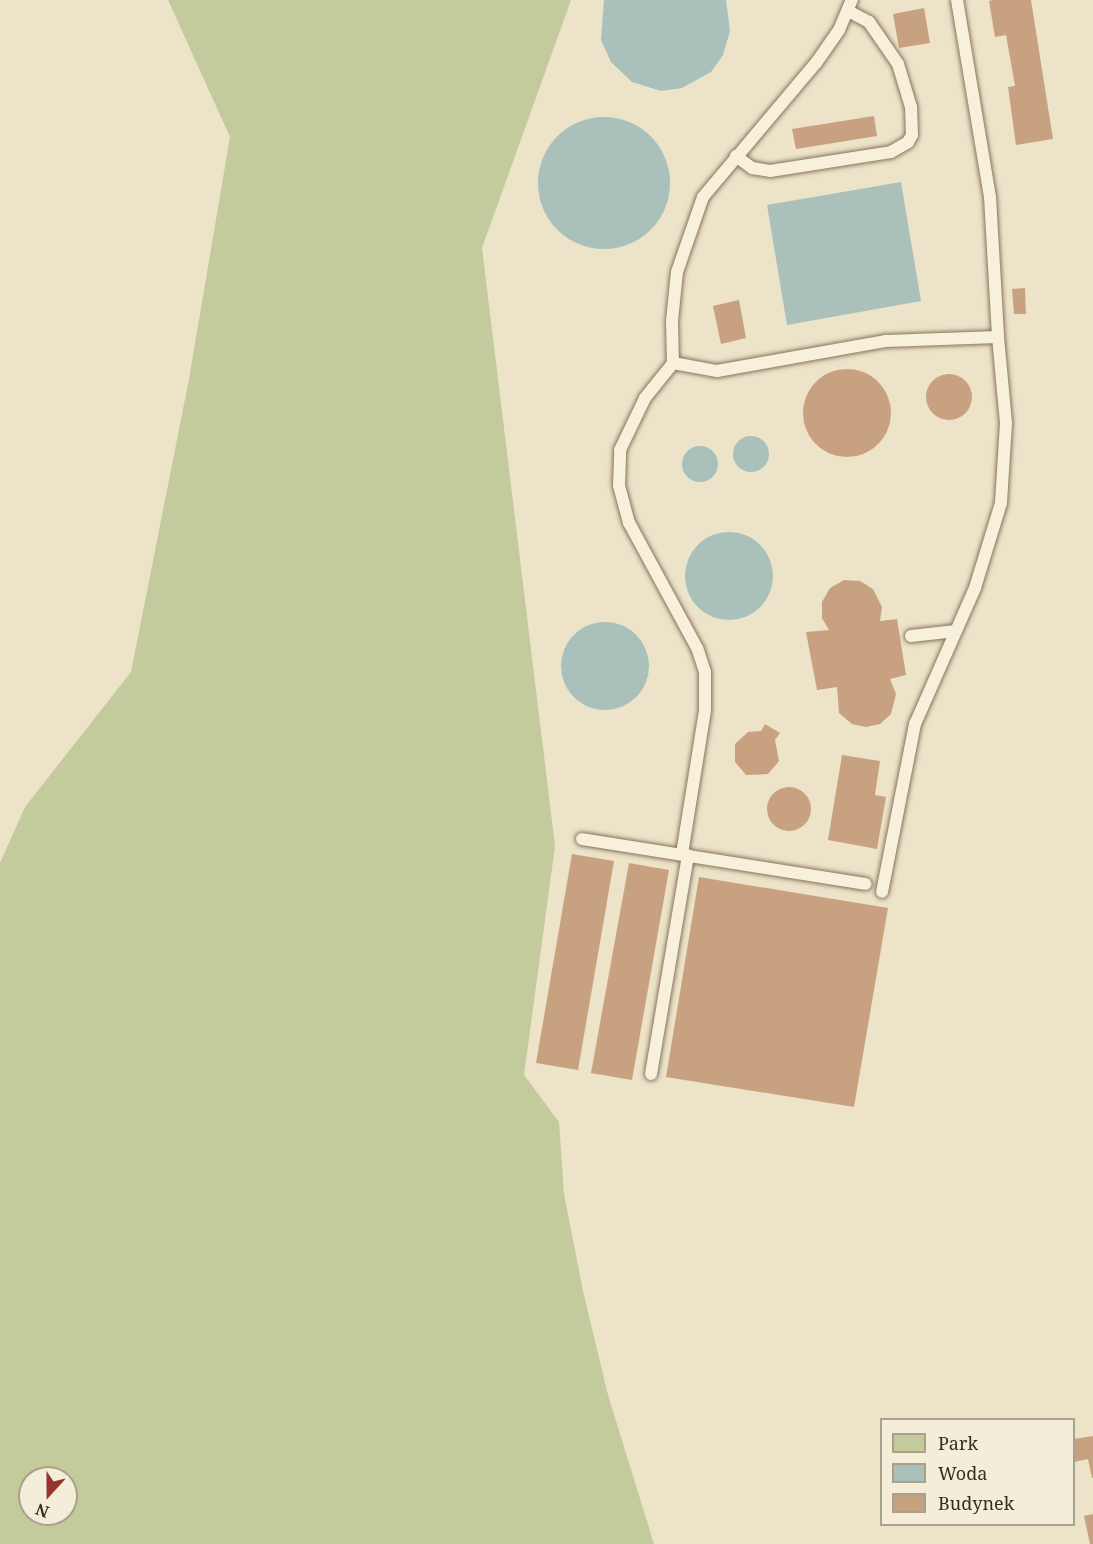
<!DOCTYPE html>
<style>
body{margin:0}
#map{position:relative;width:1093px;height:1544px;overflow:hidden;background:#ece3c8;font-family:"Noto Serif",serif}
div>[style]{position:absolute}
.green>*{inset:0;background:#c3ca9c}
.water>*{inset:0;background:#a9c1ba}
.round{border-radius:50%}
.building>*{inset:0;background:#c8a180}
.roads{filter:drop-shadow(0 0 2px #87755e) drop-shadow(0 0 2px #87755e)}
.service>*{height:12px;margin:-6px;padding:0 6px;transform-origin:6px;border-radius:6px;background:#f7f0db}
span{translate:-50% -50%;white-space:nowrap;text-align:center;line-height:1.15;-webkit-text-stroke:4.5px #f4edd7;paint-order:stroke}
.legend{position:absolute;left:880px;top:1418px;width:195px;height:108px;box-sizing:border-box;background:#f4edd7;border:2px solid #a9a08e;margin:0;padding:8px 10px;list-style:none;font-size:18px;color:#392d21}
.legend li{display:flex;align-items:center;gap:12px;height:30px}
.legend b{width:30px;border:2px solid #a9a08e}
.north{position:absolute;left:18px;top:1466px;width:60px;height:60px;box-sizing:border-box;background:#f4edd7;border:2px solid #a9a08e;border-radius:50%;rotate:201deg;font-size:16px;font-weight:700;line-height:24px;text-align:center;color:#392d21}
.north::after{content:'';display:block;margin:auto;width:21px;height:27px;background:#933431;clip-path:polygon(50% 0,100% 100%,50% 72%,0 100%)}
</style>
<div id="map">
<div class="green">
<i style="clip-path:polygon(evenodd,168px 0,571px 0,482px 248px,555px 846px,524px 1075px,559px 1122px,564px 1194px,583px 1291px,608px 1395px,654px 1544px,0 1544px,0 863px,25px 807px,131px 672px,189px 379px,230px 137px,168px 0,30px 1478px,66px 1478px,66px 1514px,30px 1514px,30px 1478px)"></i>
</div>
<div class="water">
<i style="clip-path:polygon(604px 0,726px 0,730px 31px,723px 55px,711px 72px,682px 88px,661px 91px,632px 82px,611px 62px,601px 40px)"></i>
<i class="round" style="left:538px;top:117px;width:132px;height:132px"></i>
<i style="clip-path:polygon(901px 182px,921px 301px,787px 325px,767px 205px)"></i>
<i class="round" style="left:733px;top:436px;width:36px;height:36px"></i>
<i class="round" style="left:682px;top:446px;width:36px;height:36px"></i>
<i class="round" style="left:685px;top:532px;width:88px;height:88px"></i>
<i class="round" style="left:561px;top:622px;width:88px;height:88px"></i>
</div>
<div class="building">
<i style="clip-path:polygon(992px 0,1031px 0,1053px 139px,1016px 145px,1008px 87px,1015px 86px,1006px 35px,995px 37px,989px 1px)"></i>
<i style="clip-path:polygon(924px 8px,930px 43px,899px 48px,893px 14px)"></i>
<i style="clip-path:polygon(874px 116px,877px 136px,796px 149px,792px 129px)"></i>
<i style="clip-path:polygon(1025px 288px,1026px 314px,1014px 314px,1012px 289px)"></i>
<i style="clip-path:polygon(739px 300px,746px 338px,721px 344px,713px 306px)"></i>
<i class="round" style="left:803px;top:369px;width:88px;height:88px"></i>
<i class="round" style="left:926px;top:374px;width:46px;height:46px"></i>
<i style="clip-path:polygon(844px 580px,860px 581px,873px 589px,882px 607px,880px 621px,897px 619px,906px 675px,890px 679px,896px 694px,891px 714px,880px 724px,866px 727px,852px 724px,839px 713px,837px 687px,817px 690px,806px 632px,829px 630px,822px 618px,822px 602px,830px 588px)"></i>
<i style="clip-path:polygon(765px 724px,780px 733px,775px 740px,779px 761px,768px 774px,746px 775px,735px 762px,735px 744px,748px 732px,761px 731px)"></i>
<i style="clip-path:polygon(842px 755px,880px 761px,875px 795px,886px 797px,877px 849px,828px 840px)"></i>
<i class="round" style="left:767px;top:787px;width:44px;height:44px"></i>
<i style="clip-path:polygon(572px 854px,614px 861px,578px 1070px,536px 1063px)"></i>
<i style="clip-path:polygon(629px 863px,669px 870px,632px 1080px,591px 1073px)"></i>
<i style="clip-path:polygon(699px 877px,888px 908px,854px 1107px,666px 1077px)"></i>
<i style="clip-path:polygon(1093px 1436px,1093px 1478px,1092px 1478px,1088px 1459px,1074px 1462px,1074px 1439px)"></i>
<i style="clip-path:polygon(1093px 1514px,1093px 1544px,1090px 1544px,1084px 1516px)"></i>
</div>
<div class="roads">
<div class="service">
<i style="left:957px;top:0;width:200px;rotate:80.5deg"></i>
<i style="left:990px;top:197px;width:140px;rotate:86.7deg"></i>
<i style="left:736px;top:156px;width:20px;rotate:37deg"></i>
<i style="left:752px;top:168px;width:18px;rotate:9deg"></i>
<i style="left:770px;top:171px;width:122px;rotate:-8.9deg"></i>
<i style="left:891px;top:152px;width:20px;rotate:-30deg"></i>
<i style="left:908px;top:142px;width:8px;rotate:-60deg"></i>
<i style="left:912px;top:135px;width:28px;rotate:-92deg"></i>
<i style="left:911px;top:107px;width:45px;rotate:-106.8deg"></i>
<i style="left:898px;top:64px;width:51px;rotate:-124.6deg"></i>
<i style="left:869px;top:22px;width:24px;rotate:-152deg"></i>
<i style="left:673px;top:363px;width:45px;rotate:10.3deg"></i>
<i style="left:717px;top:371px;width:172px;rotate:-10.1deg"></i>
<i style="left:886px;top:341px;width:112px;rotate:-2deg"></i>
<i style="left:998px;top:337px;width:86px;rotate:84.7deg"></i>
<i style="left:1006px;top:423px;width:80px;rotate:93.6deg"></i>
<i style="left:1001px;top:503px;width:89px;rotate:107deg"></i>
<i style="left:975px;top:588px;width:149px;rotate:113.8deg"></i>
<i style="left:915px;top:724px;width:171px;rotate:101.1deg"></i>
<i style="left:911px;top:636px;width:45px;rotate:-6.3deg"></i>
<i style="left:582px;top:839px;width:287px;rotate:9deg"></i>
<i style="left:682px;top:854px;width:146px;rotate:-80.9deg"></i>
<i style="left:705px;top:710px;width:38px;rotate:-90deg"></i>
<i style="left:705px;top:672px;width:25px;rotate:-108deg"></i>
<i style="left:697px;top:648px;width:142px;rotate:-118.5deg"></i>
<i style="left:629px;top:523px;width:38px;rotate:-105deg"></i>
<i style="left:619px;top:486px;width:36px;rotate:-88deg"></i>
<i style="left:620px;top:450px;width:58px;rotate:-64.3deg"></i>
<i style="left:645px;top:398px;width:45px;rotate:-51.3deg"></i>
<i style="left:673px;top:363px;width:42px;rotate:-91.4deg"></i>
<i style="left:672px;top:321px;width:49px;rotate:-84.2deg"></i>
<i style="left:677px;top:272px;width:79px;rotate:-70.9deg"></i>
<i style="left:703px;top:197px;width:175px;rotate:-49.9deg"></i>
<i style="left:816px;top:63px;width:40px;rotate:-55.1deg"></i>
<i style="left:839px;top:30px;width:33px;rotate:-67deg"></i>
<i style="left:651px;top:1074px;width:222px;rotate:-80.4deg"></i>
</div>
</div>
<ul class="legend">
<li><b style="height:16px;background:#c3ca9c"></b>Park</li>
<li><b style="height:16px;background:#a9c1ba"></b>Woda</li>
<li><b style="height:16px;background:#c8a180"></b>Budynek</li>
</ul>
<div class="north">N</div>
</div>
